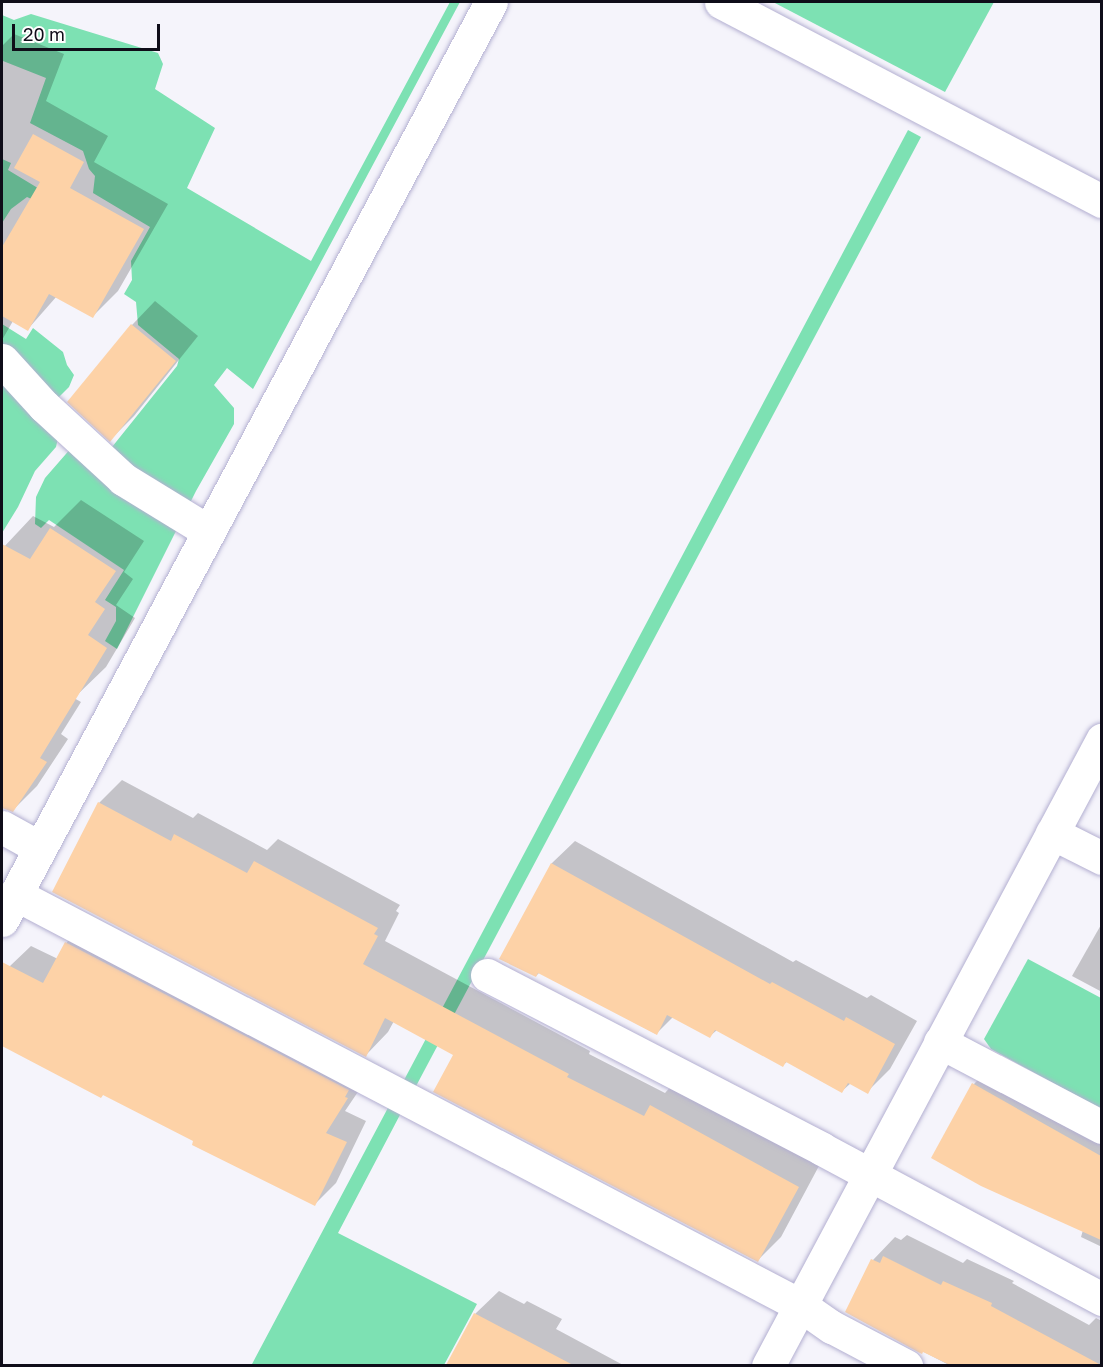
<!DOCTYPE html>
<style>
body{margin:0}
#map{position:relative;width:1103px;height:1367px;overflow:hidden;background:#f5f4fb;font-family:"Golos Text",sans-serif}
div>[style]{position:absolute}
.green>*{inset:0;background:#7de1b3}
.shadow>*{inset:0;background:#0003}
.building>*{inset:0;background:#fdd2a7}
.roads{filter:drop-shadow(0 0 2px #b3afd1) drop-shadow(0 0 2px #b3afd1)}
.minor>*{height:33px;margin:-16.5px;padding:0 16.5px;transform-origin:16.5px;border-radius:16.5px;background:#fff}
span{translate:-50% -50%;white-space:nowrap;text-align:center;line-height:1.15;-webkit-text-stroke:4.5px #fff;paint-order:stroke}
.frame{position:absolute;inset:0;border:3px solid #0f0d19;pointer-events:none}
.scale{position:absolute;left:12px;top:24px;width:148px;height:27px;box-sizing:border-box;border:3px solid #0f0d19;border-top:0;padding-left:8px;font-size:18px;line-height:21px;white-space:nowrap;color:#0f0d19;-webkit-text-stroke:4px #fff;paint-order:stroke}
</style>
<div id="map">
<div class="green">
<i style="clip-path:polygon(450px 2px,460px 2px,253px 389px,227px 368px,214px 385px,234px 408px,234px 424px,196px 491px,117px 649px,105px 641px,116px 621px,116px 607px,105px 600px,124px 570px,49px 520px,41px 528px,35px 524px,36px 497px,45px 478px,72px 447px,108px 452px,177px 366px,179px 359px,138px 325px,136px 302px,124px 294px,132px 280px,131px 261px,150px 227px,93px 193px,95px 176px,89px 169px,83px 151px,30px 123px,46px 78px,3px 61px,2px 15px,14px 20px,31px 14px,158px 53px,163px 64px,155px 89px,215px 128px,187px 188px,311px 261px)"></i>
<i style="clip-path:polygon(773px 2px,994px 2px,945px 92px)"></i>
<i style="clip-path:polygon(908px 130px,921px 137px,415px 1088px,403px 1082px)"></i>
<i style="clip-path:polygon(2px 159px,11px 163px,8px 170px,51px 196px,45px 205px,27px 197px,11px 209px,2px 223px)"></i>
<i style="clip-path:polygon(2px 324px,26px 339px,33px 328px,63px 352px,67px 365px,74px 375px,69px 387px,52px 404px,2px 348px)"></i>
<i style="clip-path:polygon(2px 370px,58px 438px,56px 447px,35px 471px,18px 507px,2px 533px)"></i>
<i style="clip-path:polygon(1028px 959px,1101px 998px,1101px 1109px,991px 1049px,984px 1039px)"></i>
<i style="clip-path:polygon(390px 1104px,402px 1111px,338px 1233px,477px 1304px,444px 1365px,251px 1366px)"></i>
</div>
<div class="shadow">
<i style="clip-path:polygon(14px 34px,64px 54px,46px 101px,108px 136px,94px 162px,168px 204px,118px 291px,93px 316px,57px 296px,28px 329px,13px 321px,2px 340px,2px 46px)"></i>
<i style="clip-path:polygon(155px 301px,198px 336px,134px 416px,110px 440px,70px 402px,132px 325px)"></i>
<i style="clip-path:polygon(81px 500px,144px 541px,124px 572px,133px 579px,116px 605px,135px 618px,106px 667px,76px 696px,2px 638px,2px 549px,33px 516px,54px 527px)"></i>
<i style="clip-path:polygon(2px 657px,81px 702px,61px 734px,68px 739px,37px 786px,14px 809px,2px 801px)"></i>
<i style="clip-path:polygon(122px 780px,193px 818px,198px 813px,267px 850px,278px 839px,400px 905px,396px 911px,399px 913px,385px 941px,590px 1051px,589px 1054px,665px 1093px,674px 1083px,820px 1164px,781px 1237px,758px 1260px,455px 1054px,394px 1021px,388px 1032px,366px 1055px,99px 803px)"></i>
<i style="clip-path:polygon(575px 841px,793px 962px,796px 960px,867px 998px,871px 995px,917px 1021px,890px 1069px,867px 1092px,851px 1083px,842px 1091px,788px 1061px,783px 1065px,717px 1030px,710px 1036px,673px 1017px,656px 1034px,540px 972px,536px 976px,501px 959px,552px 863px)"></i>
<i style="clip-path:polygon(87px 922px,368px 1077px,345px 1111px,366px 1121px,336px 1183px,315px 1204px,104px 1093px,101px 1097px,2px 1045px,2px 982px,10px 966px,31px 946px,58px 959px,67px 942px)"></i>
<i style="clip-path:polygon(1102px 923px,1102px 992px,1072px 976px)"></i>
<i style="clip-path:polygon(997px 1060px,1102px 1120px,1102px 1247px,1081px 1237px,1083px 1230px,933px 1158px,974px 1084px)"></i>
<i style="clip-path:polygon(907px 1235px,963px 1263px,967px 1259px,1014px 1281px,1012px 1283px,1089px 1325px,1096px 1318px,1102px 1321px,1102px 1366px,951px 1366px,847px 1312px,873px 1260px,895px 1237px,901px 1240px)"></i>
<i style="clip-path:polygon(499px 1291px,524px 1304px,527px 1301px,562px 1319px,556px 1329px,625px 1366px,448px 1366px,475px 1314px)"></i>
</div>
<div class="building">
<i style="clip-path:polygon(33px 134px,84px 162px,70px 188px,144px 229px,93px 318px,49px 294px,28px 331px,2px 316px,2px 247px,40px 182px,14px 168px)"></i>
<i style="clip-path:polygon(131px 324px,176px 361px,110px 442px,67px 402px)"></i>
<i style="clip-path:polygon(50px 528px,116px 571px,95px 602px,105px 609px,88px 635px,107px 648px,40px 758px,47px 762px,13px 812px,2px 808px,2px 544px,30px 559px)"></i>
<i style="clip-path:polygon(98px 802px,171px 841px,174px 834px,247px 873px,254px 861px,378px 928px,374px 934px,378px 936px,363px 964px,569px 1074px,567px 1077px,644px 1116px,650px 1105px,799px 1187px,758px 1262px,433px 1092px,453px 1055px,385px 1018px,366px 1057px,52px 892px)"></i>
<i style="clip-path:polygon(551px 863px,770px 984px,772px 982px,844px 1021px,846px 1017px,895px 1044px,868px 1094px,848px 1083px,842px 1093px,786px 1062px,783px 1067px,715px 1030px,710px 1038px,667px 1015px,657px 1035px,538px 973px,536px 977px,499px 959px)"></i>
<i style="clip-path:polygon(65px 942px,349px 1090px,345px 1097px,348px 1098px,326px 1133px,347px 1142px,315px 1206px,192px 1145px,193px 1141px,103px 1095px,101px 1098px,2px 1046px,2px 962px,43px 983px)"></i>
<i style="clip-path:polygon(972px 1083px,1101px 1156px,1101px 1240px,981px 1186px,931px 1158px)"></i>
<i style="clip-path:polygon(883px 1256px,941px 1285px,943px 1281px,992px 1303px,991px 1306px,1101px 1365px,950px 1365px,923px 1352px,922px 1354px,918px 1352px,845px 1312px,871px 1259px,880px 1263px)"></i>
<i style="clip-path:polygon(474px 1313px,573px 1365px,446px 1365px)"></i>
</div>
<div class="roads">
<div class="minor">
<i style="left:721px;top:2px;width:430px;rotate:27.6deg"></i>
<i style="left:2px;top:360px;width:62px;rotate:47.6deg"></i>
<i style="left:44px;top:406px;width:108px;rotate:42.7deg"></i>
<i style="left:123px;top:479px;width:100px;rotate:31.5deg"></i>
<i style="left:2px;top:827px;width:43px;rotate:28.9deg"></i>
<i style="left:1052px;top:833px;width:56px;rotate:26.6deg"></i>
<i style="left:15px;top:894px;width:886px;rotate:27.64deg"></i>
<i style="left:800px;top:1305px;width:39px;rotate:35deg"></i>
<i style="left:832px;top:1327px;width:84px;rotate:27.8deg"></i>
<i style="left:2px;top:920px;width:1040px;rotate:-61.96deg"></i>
<i style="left:487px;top:975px;width:377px;rotate:27.4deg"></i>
<i style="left:822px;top:1149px;width:318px;rotate:28.2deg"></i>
<i style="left:940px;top:1042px;width:183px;rotate:27.7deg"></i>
<i style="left:768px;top:1366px;width:710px;rotate:-61.92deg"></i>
</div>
</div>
<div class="frame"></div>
<div class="scale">20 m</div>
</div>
